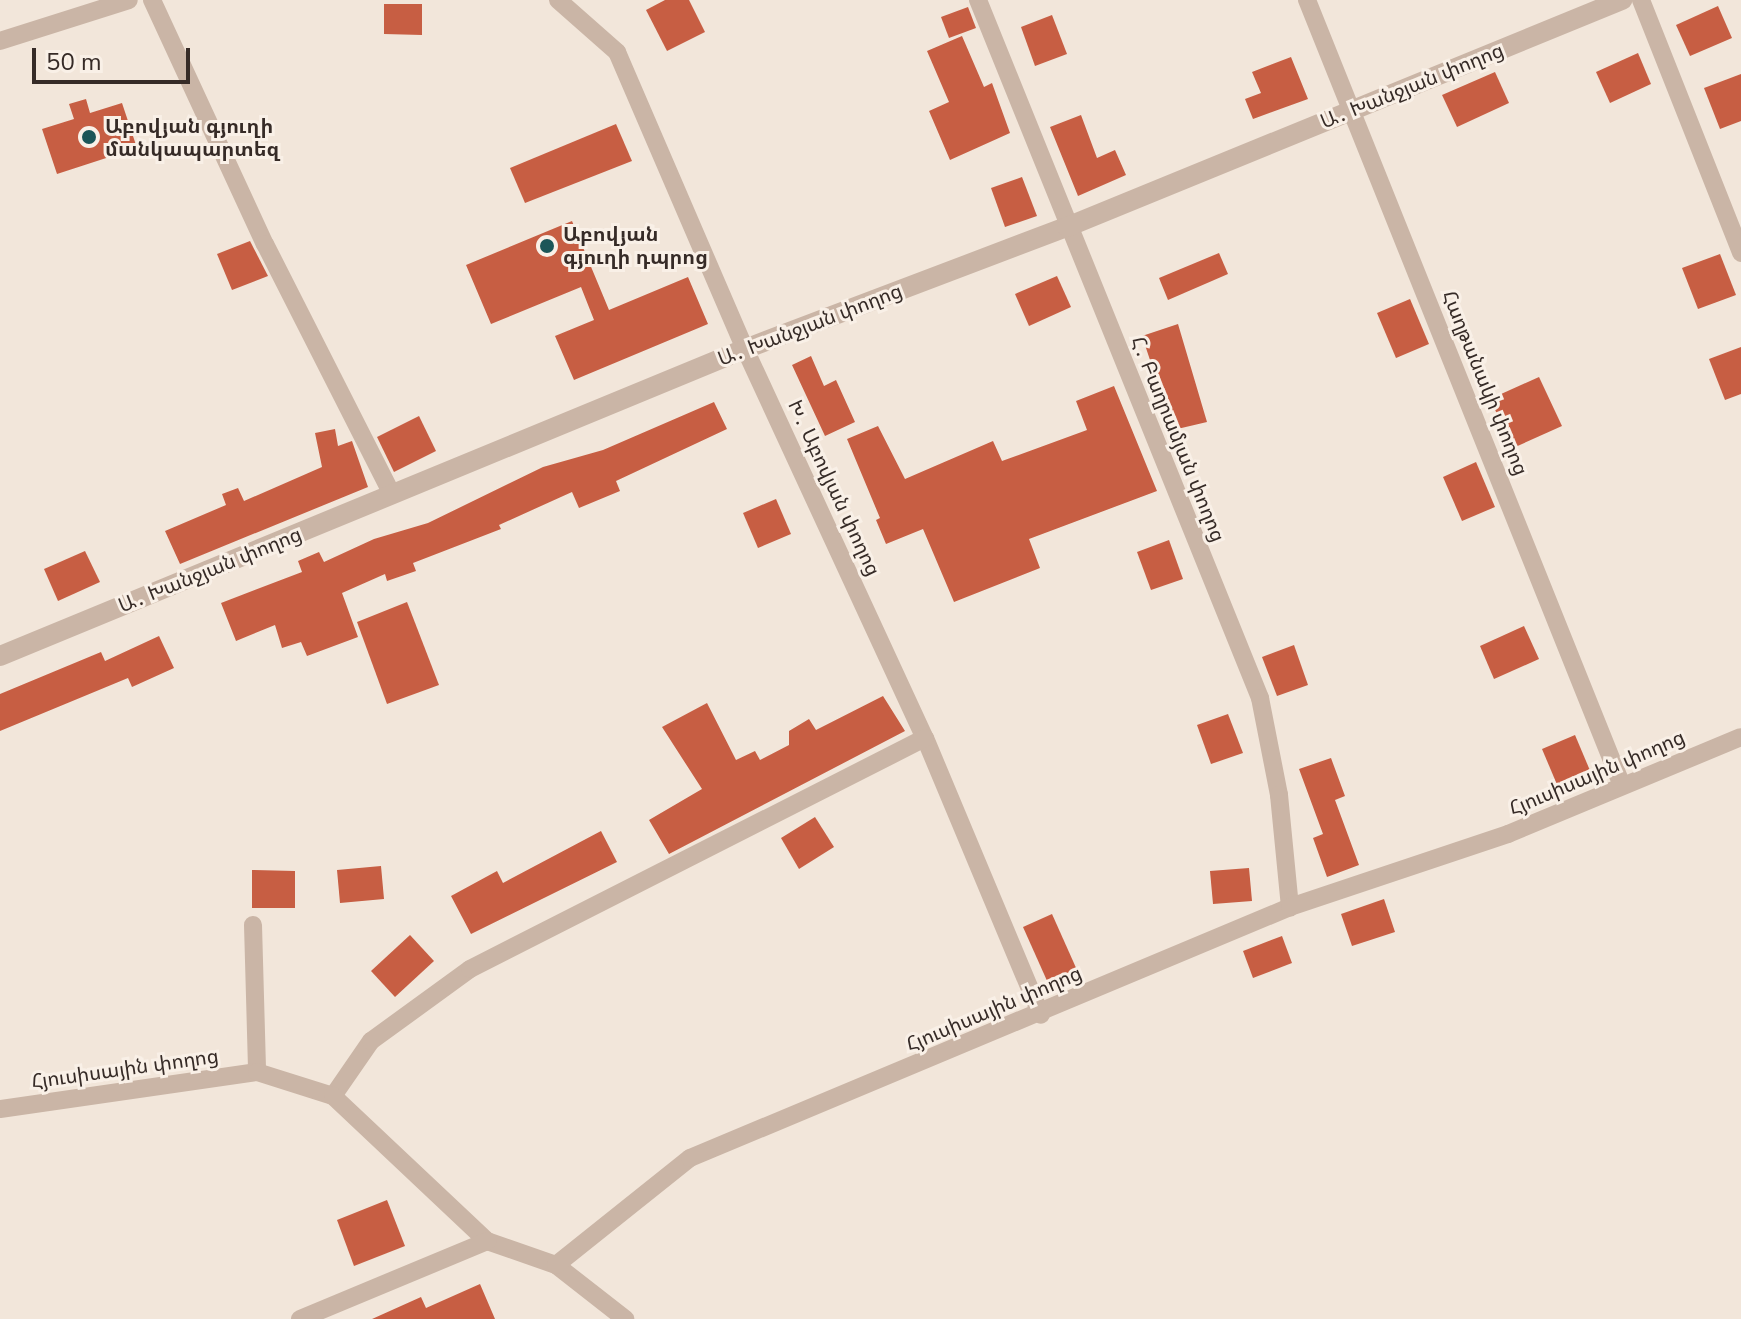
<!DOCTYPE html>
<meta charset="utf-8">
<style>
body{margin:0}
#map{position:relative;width:1741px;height:1319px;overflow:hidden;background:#f2e6da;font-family:"Nunito Sans","Noto Sans Armenian",sans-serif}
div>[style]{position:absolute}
.building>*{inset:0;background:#c75e43}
.minor>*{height:18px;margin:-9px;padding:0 9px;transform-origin:9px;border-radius:9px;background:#cab5a6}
.tertiary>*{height:20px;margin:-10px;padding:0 10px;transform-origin:10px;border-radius:10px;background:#cab5a6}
.dots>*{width:22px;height:22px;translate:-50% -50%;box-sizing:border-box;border:4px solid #f9f0e7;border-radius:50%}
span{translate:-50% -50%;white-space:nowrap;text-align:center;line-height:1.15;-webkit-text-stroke:6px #f9f0e7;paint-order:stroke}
.street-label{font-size:20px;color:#362b27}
.poi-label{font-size:20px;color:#362b27;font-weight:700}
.left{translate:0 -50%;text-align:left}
.scale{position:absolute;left:32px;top:48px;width:158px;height:36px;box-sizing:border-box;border:4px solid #362b27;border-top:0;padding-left:10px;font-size:24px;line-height:28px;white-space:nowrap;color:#362b27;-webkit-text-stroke:6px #f9f0e7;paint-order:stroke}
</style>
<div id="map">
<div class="building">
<i style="clip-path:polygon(665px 0,689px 0,705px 32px,667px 51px,646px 10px)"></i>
<i style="clip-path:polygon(384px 4px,422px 4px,422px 35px,384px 34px)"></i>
<i style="clip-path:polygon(1718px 6px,1732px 38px,1690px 56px,1676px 25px)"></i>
<i style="clip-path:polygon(968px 7px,976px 28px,949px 38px,941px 17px)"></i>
<i style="clip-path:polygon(1052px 15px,1067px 54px,1035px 66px,1021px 27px)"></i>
<i style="clip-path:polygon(962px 36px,984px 87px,992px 83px,1010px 133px,950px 160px,929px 111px,949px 102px,927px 51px)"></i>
<i style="clip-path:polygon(1638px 53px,1651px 84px,1610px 103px,1596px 72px)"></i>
<i style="clip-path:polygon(1291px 57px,1308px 99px,1253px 119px,1245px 99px,1261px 93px,1252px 72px)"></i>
<i style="clip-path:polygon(1495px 72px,1509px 103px,1457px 127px,1442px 95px)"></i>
<i style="clip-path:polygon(1741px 74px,1741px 121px,1720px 129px,1704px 88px)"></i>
<i style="clip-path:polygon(86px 99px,90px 113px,122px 103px,137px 148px,57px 174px,42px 129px,74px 119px,69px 104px)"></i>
<i style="clip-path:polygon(1081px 115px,1097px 158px,1115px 150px,1126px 175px,1078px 196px,1050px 127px)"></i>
<i style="clip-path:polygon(616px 124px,632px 161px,525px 203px,510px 168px)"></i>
<i style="clip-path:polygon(1022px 177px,1037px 216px,1005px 227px,991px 188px)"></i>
<i style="clip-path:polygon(572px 221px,609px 310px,688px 277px,708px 324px,574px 380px,555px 336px,594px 320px,581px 287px,491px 324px,466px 265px)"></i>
<i style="clip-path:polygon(250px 241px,268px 276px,232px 290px,217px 254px)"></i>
<i style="clip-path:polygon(1219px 253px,1228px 274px,1168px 300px,1159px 278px)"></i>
<i style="clip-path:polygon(1720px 254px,1736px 295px,1698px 309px,1682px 268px)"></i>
<i style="clip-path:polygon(1057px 276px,1071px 307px,1029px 326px,1015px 294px)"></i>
<i style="clip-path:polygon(1410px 299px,1429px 344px,1396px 358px,1377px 313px)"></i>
<i style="clip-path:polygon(1178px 324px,1207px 422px,1173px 430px,1159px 374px,1155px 375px,1142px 336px)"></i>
<i style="clip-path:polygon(1741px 347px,1741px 394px,1725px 400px,1709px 359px)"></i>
<i style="clip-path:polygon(811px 356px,824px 386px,836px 380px,855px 422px,825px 436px,792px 365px)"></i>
<i style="clip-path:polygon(1539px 377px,1562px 426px,1513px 448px,1490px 399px)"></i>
<i style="clip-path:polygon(1114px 386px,1157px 491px,1029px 539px,1040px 568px,954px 602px,923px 529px,886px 544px,876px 520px,880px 518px,847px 439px,878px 426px,905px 479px,993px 441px,1002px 461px,1087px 430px,1076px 401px)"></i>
<i style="clip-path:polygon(714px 402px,727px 429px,616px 481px,620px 491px,579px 508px,572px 492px,499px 525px,501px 529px,413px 563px,416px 571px,387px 581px,385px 574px,342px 593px,358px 637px,307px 656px,301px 642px,282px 648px,275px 625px,236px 641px,221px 603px,302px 572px,298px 561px,319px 552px,324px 562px,374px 539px,428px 523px,543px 467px,603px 450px)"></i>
<i style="clip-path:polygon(419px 416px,436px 451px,394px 472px,377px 437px)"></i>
<i style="clip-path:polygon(335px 429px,338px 446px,352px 441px,368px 487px,180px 564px,165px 531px,226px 505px,222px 494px,238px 488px,244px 501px,322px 467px,315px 433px)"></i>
<i style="clip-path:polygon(1476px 462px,1495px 507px,1462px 521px,1443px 477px)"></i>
<i style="clip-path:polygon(776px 499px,791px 534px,758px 548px,743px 513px)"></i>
<i style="clip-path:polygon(1169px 540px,1183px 579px,1151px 590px,1137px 552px)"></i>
<i style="clip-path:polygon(85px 551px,100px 582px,58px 601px,44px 569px)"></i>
<i style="clip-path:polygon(407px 602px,439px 685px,387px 704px,357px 622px)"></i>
<i style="clip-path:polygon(1524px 626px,1539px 659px,1494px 679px,1480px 646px)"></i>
<i style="clip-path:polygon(159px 636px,174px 668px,132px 687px,128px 678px,0 731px,0 694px,101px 652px,105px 661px)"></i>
<i style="clip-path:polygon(1294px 645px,1308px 685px,1277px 696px,1262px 657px)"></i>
<i style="clip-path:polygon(883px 696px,905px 731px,669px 854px,649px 820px,702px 789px,662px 727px,707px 703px,736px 760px,755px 751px,760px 760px,789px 745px,789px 731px,809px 719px,816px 730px)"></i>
<i style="clip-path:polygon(1228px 714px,1243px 753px,1211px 764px,1197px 725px)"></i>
<i style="clip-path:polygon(1575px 735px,1594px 780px,1561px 794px,1542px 749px)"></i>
<i style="clip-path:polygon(1331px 758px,1345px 796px,1335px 800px,1359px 865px,1327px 877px,1313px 838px,1323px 834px,1299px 769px)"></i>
<i style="clip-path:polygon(815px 817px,834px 847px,799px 869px,781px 838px)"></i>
<i style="clip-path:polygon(601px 831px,617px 862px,471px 934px,451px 896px,497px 871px,503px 883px)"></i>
<i style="clip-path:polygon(381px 866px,384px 899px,340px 903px,337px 870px)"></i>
<i style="clip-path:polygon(1249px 868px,1252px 901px,1213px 904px,1210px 871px)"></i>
<i style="clip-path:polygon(252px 870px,295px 871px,295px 908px,252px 908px)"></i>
<i style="clip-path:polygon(1384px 899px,1395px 932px,1352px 946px,1341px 914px)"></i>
<i style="clip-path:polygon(1052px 914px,1077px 970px,1048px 983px,1023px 927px)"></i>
<i style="clip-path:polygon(410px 935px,434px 961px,395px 997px,371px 971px)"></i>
<i style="clip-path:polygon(1282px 936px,1292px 963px,1253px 978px,1243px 951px)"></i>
<i style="clip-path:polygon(387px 1200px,405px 1246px,354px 1266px,337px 1220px)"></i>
<i style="clip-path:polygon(480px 1284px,495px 1319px,372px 1319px,421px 1297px,426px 1308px)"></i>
</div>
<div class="minor">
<i style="left:152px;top:0;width:269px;rotate:65.2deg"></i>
<i style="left:265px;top:244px;width:280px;rotate:63.1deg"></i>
<i style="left:558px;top:0;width:79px;rotate:41.4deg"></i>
<i style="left:617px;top:52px;width:323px;rotate:66.7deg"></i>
<i style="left:745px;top:349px;width:429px;rotate:65.2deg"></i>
<i style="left:925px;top:738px;width:300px;rotate:67.3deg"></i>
<i style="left:978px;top:0;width:753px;rotate:68deg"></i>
<i style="left:1260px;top:698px;width:99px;rotate:78.9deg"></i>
<i style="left:1279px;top:795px;width:113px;rotate:84.4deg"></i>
<i style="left:1307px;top:0;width:844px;rotate:68.15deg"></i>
<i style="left:1641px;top:0;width:272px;rotate:68.4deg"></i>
<i style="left:0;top:41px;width:135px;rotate:-17.6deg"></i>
<i style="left:253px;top:925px;width:147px;rotate:88.4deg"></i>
<i style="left:333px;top:1096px;width:67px;rotate:-55.4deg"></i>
<i style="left:371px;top:1041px;width:122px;rotate:-36deg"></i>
<i style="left:470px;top:969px;width:510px;rotate:-26.92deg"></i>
<i style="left:0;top:1109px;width:260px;rotate:-8.2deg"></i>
<i style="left:257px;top:1072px;width:80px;rotate:17.5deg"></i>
<i style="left:333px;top:1096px;width:212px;rotate:43.3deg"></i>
<i style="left:487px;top:1241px;width:73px;rotate:19.2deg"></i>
<i style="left:556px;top:1265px;width:88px;rotate:38deg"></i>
<i style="left:556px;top:1265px;width:171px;rotate:-38.6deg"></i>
<i style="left:690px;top:1158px;width:650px;rotate:-22.7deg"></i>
<i style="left:1290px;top:907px;width:230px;rotate:-18.5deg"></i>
<i style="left:1508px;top:834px;width:252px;rotate:-22.6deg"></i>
<i style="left:300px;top:1319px;width:203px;rotate:-22.6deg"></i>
</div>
<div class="tertiary">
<i style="left:0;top:656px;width:806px;rotate:-22.4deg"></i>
<i style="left:745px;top:349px;width:344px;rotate:-20.8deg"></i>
<i style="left:1067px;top:227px;width:600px;rotate:-22.25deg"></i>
</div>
<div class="dots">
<i style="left:89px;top:137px;background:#1c5658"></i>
<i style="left:547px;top:246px;background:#1c5658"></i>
</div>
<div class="street-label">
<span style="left:1412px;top:86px;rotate:-22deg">Ա․ Խանջյան փողոց</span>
<span style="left:810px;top:325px;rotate:-21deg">Ա․ Խանջյան փողոց</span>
<span style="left:1485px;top:383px;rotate:68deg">Հաղթանակի փողոց</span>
<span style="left:1178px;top:439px;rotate:68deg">Հ․ Բաղրամյան փողոց</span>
<span style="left:834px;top:488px;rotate:65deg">Խ․ Աբովյան փողոց</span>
<span style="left:210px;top:570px;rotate:-22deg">Ա․ Խանջյան փողոց</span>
<span style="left:1597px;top:773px;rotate:-23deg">Հյուսիսային փողոց</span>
<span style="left:994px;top:1009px;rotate:-23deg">Հյուսիսային փողոց</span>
<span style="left:125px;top:1069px;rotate:-8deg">Հյուսիսային փողոց</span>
</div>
<div class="poi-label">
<span class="left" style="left:105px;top:138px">Աբովյան գյուղի<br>մանկապարտեզ</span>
<span class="left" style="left:563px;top:246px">Աբովյան<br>գյուղի դպրոց</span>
</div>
<div class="scale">50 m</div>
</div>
